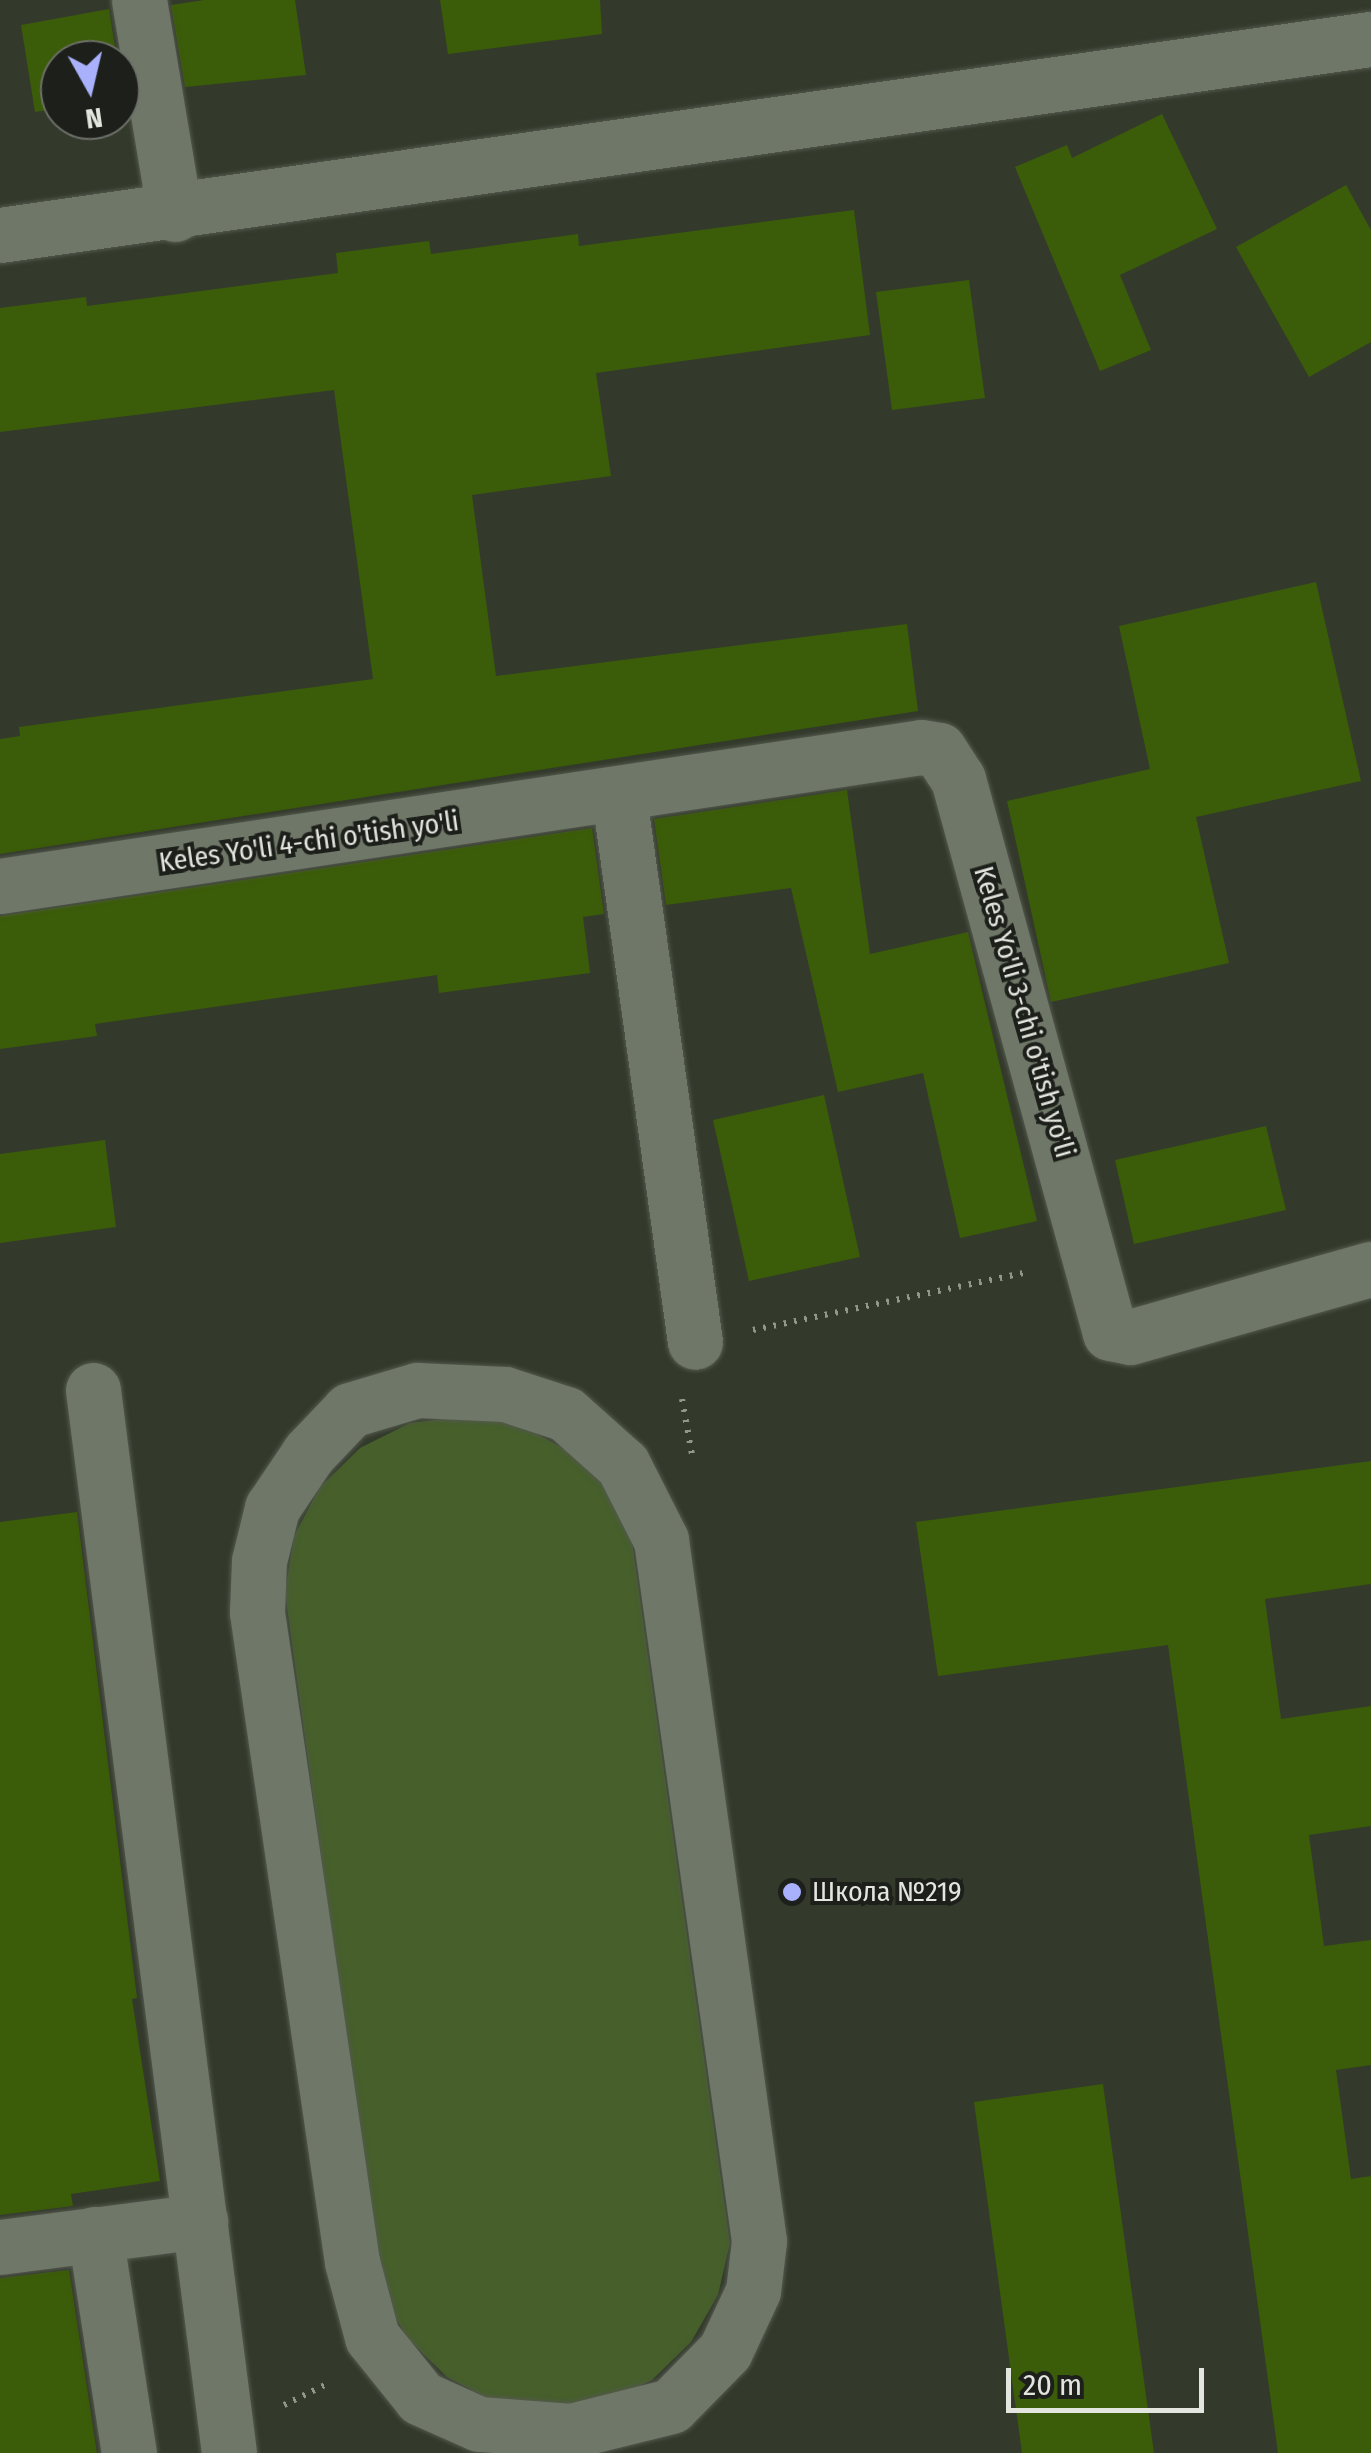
<!DOCTYPE html>
<meta charset="utf-8">
<style>
body{margin:0}
#map{position:relative;width:1371px;height:2453px;overflow:hidden;background:#333a2c;font-family:"Fira Sans Condensed",sans-serif}
div>[style]{position:absolute}
.green>*{inset:0;background:#465f2b}
.building>*{inset:0;background:#3b5c08}
.path>*{height:6px;margin-top:-3px;transform-origin:0;background:repeating-linear-gradient(90deg,#92978c 0 2.5px,transparent 0 10.5px)}
.roads{filter:drop-shadow(0 0 2px #53584d) drop-shadow(0 0 2px #53584d)}
.minor>*{height:55px;margin:-27.5px;padding:0 27.5px;transform-origin:27.5px;border-radius:27.5px;background:#6f7768}
.dots>*{width:28px;height:28px;translate:-50% -50%;box-sizing:border-box;border:5px solid #1d201a;border-radius:50%}
span{translate:-50% -50%;white-space:nowrap;text-align:center;line-height:1.15;-webkit-text-stroke:8px #1d201a;paint-order:stroke}
.street-label{font-size:28px;color:#e2e6de}
.poi-label{font-size:28px;color:#e2e6de}
.left{translate:0 -50%;text-align:left}
.north{position:absolute;left:40px;top:40px;width:100px;height:100px;box-sizing:border-box;background:#1d201a;border:2px solid #6c6f68;border-radius:50%;rotate:172deg;font-size:28px;font-weight:700;line-height:40px;text-align:center;color:#e2e6de}
.north::after{content:'';display:block;margin:auto;width:35px;height:45px;background:#a9b0fc;clip-path:polygon(50% 0,100% 100%,50% 72%,0 100%)}
.scale{position:absolute;left:1006px;top:2368px;width:198px;height:45px;box-sizing:border-box;border:5px solid #e2e6de;border-top:0;padding-left:12px;font-size:30px;line-height:35px;white-space:nowrap;color:#e2e6de;-webkit-text-stroke:8px #1d201a;paint-order:stroke}
</style>
<div id="map">
<div class="green">
<i style="clip-path:polygon(466px 1416px,520px 1425px,569px 1451px,609px 1491px,632px 1541px,730px 2243px,718px 2295px,691px 2342px,652px 2380px,603px 2403px,550px 2412px,496px 2403px,447px 2377px,408px 2339px,381px 2293px,285px 1592px,294px 1536px,320px 1487px,360px 1448px,410px 1423px)"></i>
</div>
<div class="building">
<i style="clip-path:polygon(204px 0,295px 0,306px 75px,185px 87px,171px 5px)"></i>
<i style="clip-path:polygon(440px 0,600px 0,602px 34px,448px 54px)"></i>
<i style="clip-path:polygon(109px 9px,117px 60px,60px 60px,60px 108px,35px 112px,21px 25px)"></i>
<i style="clip-path:polygon(1162px 114px,1217px 229px,1120px 275px,1151px 350px,1100px 371px,1015px 167px,1067px 145px,1072px 158px)"></i>
<i style="clip-path:polygon(1346px 185px,1371px 230px,1371px 342px,1309px 377px,1236px 247px)"></i>
<i style="clip-path:polygon(854px 210px,870px 335px,596px 373px,611px 476px,472px 495px,496px 676px,907px 624px,918px 711px,0 854px,0 739px,20px 736px,19px 727px,373px 679px,334px 390px,0 432px,0 308px,86px 297px,87px 306px,338px 273px,336px 253px,429px 241px,431px 254px,578px 234px,579px 246px)"></i>
<i style="clip-path:polygon(969px 280px,985px 398px,892px 410px,876px 292px)"></i>
<i style="clip-path:polygon(1316px 582px,1361px 781px,1196px 817px,1229px 963px,1051px 1002px,1007px 801px,1150px 769px,1119px 626px)"></i>
<i style="clip-path:polygon(847px 790px,870px 954px,968px 932px,1037px 1221px,960px 1238px,923px 1073px,838px 1092px,791px 888px,666px 905px,654px 819px)"></i>
<i style="clip-path:polygon(592px 828px,604px 914px,583px 917px,590px 973px,439px 993px,437px 975px,95px 1024px,97px 1036px,0 1049px,0 916px)"></i>
<i style="clip-path:polygon(824px 1095px,860px 1257px,749px 1281px,713px 1120px)"></i>
<i style="clip-path:polygon(1266px 1126px,1286px 1210px,1134px 1244px,1115px 1160px)"></i>
<i style="clip-path:polygon(105px 1140px,116px 1227px,0 1243px,0 1154px)"></i>
<i style="clip-path:polygon(1371px 1461px,1371px 1584px,1265px 1599px,1281px 1719px,1371px 1706px,1371px 1826px,1309px 1835px,1324px 1946px,1371px 1940px,1371px 2065px,1336px 2070px,1351px 2179px,1371px 2176px,1371px 2453px,1278px 2453px,1168px 1645px,938px 1676px,916px 1522px)"></i>
<i style="clip-path:polygon(77px 1512px,137px 1998px,132px 1999px,160px 2181px,71px 2194px,73px 2206px,0 2215px,0 1522px)"></i>
<i style="clip-path:polygon(1103px 2084px,1154px 2453px,1022px 2453px,974px 2102px)"></i>
<i style="clip-path:polygon(69px 2270px,97px 2453px,0 2453px,0 2278px)"></i>
</div>
<div class="path">
<i style="left:753px;top:1330px;width:282px;rotate:-11.9deg"></i>
<i style="left:682px;top:1399px;width:62px;rotate:79.8deg"></i>
<i style="left:284px;top:2405px;width:52px;rotate:-26.1deg"></i>
</div>
<div class="roads">
<div class="minor">
<i style="left:139px;top:0;width:217px;rotate:80.5deg"></i>
<i style="left:0;top:235px;width:1385px;rotate:-8.14deg"></i>
<i style="left:619px;top:797px;width:550px;rotate:82.06deg"></i>
<i style="left:0;top:886px;width:931px;rotate:-8.58deg"></i>
<i style="left:921px;top:747px;width:18px;rotate:9deg"></i>
<i style="left:939px;top:750px;width:35px;rotate:57deg"></i>
<i style="left:958px;top:779px;width:574px;rotate:74.66deg"></i>
<i style="left:1110px;top:1333px;width:20px;rotate:11deg"></i>
<i style="left:1130px;top:1337px;width:250px;rotate:-15.8deg"></i>
<i style="left:93px;top:1390px;width:1072px;rotate:82.71deg"></i>
<i style="left:417px;top:1390px;width:88px;rotate:2.6deg"></i>
<i style="left:505px;top:1394px;width:64px;rotate:18.2deg"></i>
<i style="left:566px;top:1414px;width:76px;rotate:41.8deg"></i>
<i style="left:623px;top:1465px;width:84px;rotate:63.1deg"></i>
<i style="left:661px;top:1540px;width:708px;rotate:82.04deg"></i>
<i style="left:759px;top:2241px;width:50px;rotate:96.8deg"></i>
<i style="left:753px;top:2291px;width:66px;rotate:115deg"></i>
<i style="left:725px;top:2351px;width:77px;rotate:134.5deg"></i>
<i style="left:671px;top:2406px;width:103px;rotate:166deg"></i>
<i style="left:571px;top:2431px;width:92px;rotate:-175.6deg"></i>
<i style="left:479px;top:2424px;width:64px;rotate:-155.9deg"></i>
<i style="left:421px;top:2398px;width:78px;rotate:-128.8deg"></i>
<i style="left:372px;top:2337px;width:78px;rotate:-104.9deg"></i>
<i style="left:352px;top:2262px;width:657px;rotate:-98.32deg"></i>
<i style="left:257px;top:1612px;width:51px;rotate:-87.8deg"></i>
<i style="left:259px;top:1561px;width:55px;rotate:-76.2deg"></i>
<i style="left:272px;top:1508px;width:66px;rotate:-56.1deg"></i>
<i style="left:309px;top:1453px;width:59px;rotate:-46.4deg"></i>
<i style="left:350px;top:1410px;width:70px;rotate:-16.6deg"></i>
<i style="left:95px;top:2234px;width:222px;rotate:81.2deg"></i>
<i style="left:0;top:2247px;width:202px;rotate:-7.4deg"></i>
</div>
</div>
<div class="dots">
<i style="left:792px;top:1892px;background:#a9b0fc"></i>
</div>
<div class="street-label">
<span style="left:309px;top:842px;rotate:-8deg">Keles Yo'li 4-chi o'tish yo'li</span>
<span style="left:1024px;top:1012px;rotate:74deg">Keles Yo'li 3-chi o'tish yo'li</span>
</div>
<div class="poi-label">
<span class="left" style="left:812px;top:1892px">Школа №219</span>
</div>
<div class="north">N</div>
<div class="scale">20 m</div>
</div>
